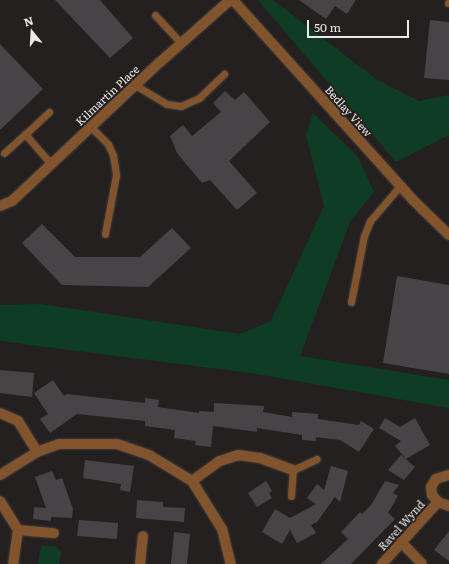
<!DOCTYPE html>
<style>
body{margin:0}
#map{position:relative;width:449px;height:564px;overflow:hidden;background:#24201f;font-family:Literata,serif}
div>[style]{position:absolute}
.green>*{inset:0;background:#0f3c25}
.building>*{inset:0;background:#474448}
.roads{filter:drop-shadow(0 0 1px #403c3b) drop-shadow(0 0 1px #403c3b)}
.lane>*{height:7px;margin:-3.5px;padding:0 3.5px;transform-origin:3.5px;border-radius:3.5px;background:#81542e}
.street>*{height:10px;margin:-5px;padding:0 5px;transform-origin:5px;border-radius:5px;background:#81542e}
span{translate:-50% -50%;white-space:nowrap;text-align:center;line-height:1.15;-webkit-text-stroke:3.5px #24201f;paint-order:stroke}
.street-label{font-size:11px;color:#ece9e8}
.north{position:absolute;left:12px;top:12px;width:40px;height:40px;-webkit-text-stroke:3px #24201f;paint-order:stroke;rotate:342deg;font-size:11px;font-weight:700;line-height:16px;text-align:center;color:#ece9e8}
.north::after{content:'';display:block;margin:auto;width:14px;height:18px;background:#ece9e8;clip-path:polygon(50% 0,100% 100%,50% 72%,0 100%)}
.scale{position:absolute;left:307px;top:20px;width:102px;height:18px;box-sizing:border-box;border:2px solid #ece9e8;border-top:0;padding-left:5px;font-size:12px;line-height:14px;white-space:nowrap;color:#ece9e8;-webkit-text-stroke:3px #24201f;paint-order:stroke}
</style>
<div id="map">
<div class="green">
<i style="clip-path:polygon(258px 0,273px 0,376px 79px,419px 101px,449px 95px,449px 135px,396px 162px)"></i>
<i style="clip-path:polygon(313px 113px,358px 157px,374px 192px,350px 222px,300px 356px,449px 380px,449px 408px,257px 374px,0 341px,0 305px,41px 304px,240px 334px,271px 321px,324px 206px,306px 135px)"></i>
<i style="clip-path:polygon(41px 546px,55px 546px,61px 552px,59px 564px,38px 564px)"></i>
</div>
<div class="building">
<i style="clip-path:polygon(55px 0,100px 0,133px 38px,110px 58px)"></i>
<i style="clip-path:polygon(299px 0,356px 0,347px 14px,335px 6px,326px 19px)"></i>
<i style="clip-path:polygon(430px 20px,449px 22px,449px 80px,424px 78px)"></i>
<i style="clip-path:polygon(0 44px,43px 89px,0 130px)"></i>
<i style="clip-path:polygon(225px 91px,235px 100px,244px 92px,270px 122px,229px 161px,257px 193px,237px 210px,210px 180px,202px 183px,177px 153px,170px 136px,183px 125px,192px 136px,221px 112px,213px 103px)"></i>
<i style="clip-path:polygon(42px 224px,75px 257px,140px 257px,172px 228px,191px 248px,148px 287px,62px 285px,22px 243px)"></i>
<i style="clip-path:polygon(397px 276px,449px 285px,449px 374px,383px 363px)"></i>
<i style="clip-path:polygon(0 370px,34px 373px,32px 397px,0 393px)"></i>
<i style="clip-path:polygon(53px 380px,64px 396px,67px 394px,145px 403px,145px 398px,159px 400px,158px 407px,199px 413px,199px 411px,214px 412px,214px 403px,264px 406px,263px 412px,292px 417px,292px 412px,318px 414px,318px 419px,359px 425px,361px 421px,374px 429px,359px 452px,340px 440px,316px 437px,316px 441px,302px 440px,302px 435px,257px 428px,257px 432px,213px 426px,211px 447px,195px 445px,196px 441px,174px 438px,175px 430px,145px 426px,145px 421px,77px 414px,50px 433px,40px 419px,48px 414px,34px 393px)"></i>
<i style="clip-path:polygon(385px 418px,400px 427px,415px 418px,430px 445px,406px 459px,395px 446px,401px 441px,379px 428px)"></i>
<i style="clip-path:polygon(401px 455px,415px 467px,404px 480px,388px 470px)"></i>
<i style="clip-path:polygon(85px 460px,134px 466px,130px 492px,120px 490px,121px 484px,83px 478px)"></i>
<i style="clip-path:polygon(331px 466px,348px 471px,340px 502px,335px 497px,317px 522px,311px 525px,316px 533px,297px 543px,290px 530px,282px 544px,262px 532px,275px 509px,290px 518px,316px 504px,307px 498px,317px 484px,324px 490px)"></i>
<i style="clip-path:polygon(52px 471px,56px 480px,62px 478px,73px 509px,72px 518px,51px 517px,51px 521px,33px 519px,34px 507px,46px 508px,35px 477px)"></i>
<i style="clip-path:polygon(266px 481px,272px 491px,269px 493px,272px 498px,257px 507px,248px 493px)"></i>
<i style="clip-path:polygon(385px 481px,399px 485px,393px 493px,398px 496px,388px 513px,395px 519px,351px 564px,321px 564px,348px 539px,341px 532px,360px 512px,362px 514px,371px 505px)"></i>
<i style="clip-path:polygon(137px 500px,163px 502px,163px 507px,185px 508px,184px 522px,136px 518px)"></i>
<i style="clip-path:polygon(79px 520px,118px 523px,117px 539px,77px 536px)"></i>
<i style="clip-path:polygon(449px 531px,449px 561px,434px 550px)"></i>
<i style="clip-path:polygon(174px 532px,190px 534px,187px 564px,171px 564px)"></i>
</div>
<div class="roads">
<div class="lane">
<i style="left:448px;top:3px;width:1px"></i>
<i style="left:155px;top:15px;width:38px;rotate:47deg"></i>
<i style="left:135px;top:85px;width:37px;rotate:31deg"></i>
<i style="left:167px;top:104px;width:14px;rotate:8deg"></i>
<i style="left:181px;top:106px;width:20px;rotate:-24deg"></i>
<i style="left:199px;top:98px;width:35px;rotate:-44deg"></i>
<i style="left:49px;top:112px;width:33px;rotate:137deg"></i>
<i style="left:25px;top:134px;width:40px;rotate:49deg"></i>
<i style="left:91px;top:127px;width:24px;rotate:45deg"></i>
<i style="left:108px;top:144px;width:12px;rotate:66deg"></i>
<i style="left:113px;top:155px;width:20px;rotate:81deg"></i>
<i style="left:116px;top:175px;width:60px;rotate:100.6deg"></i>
<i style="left:4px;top:153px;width:28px;rotate:-42deg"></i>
<i style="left:351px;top:302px;width:67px;rotate:-78.9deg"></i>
<i style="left:364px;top:236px;width:16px;rotate:-68deg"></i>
<i style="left:370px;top:221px;width:46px;rotate:-49.4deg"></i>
<i style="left:291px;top:496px;width:26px;rotate:-86deg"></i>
<i style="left:293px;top:470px;width:26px;rotate:-25deg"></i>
</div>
<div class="street">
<i style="left:233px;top:0;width:269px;rotate:48deg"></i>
<i style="left:413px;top:200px;width:50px;rotate:44.2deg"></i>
<i style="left:0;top:206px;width:13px;rotate:-23deg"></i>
<i style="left:12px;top:201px;width:202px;rotate:-43.2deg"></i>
<i style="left:159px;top:63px;width:95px;rotate:-41.6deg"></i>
<i style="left:0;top:413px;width:20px;rotate:24deg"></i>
<i style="left:18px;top:421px;width:36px;rotate:58deg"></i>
<i style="left:0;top:475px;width:44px;rotate:-31.9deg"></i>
<i style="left:37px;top:452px;width:23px;rotate:-20deg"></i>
<i style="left:59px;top:444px;width:58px"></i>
<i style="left:117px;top:444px;width:34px;rotate:19deg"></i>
<i style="left:149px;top:455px;width:50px;rotate:31.2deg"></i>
<i style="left:192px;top:481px;width:57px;rotate:58deg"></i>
<i style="left:222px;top:529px;width:36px;rotate:76deg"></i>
<i style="left:449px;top:475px;width:14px;rotate:163deg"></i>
<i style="left:436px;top:479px;width:9px;rotate:122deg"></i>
<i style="left:431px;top:487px;width:8px;rotate:83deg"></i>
<i style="left:432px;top:495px;width:9px;rotate:49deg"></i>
<i style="left:438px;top:502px;width:12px;rotate:20deg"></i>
<i style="left:192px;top:481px;width:34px;rotate:-36deg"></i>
<i style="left:220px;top:461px;width:19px;rotate:-18deg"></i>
<i style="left:238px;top:455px;width:22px;rotate:8deg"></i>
<i style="left:260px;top:458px;width:35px;rotate:20deg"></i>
<i style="left:0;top:501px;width:34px;rotate:58deg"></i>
<i style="left:18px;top:530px;width:34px;rotate:98deg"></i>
<i style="left:18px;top:530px;width:36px;rotate:5deg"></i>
<i style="left:401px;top:542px;width:30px;rotate:46deg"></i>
<i style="left:140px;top:564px;width:28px;rotate:-84deg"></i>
<i style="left:382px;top:564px;width:84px;rotate:-47.9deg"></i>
</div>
</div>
<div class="street-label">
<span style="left:107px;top:95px;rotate:-43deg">Kilmartin Place</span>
<span style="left:349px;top:111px;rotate:48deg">Bedlay View</span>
<span style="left:401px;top:525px;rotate:-48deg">Ravel Wynd</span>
</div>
<div class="north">N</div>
<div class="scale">50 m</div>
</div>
